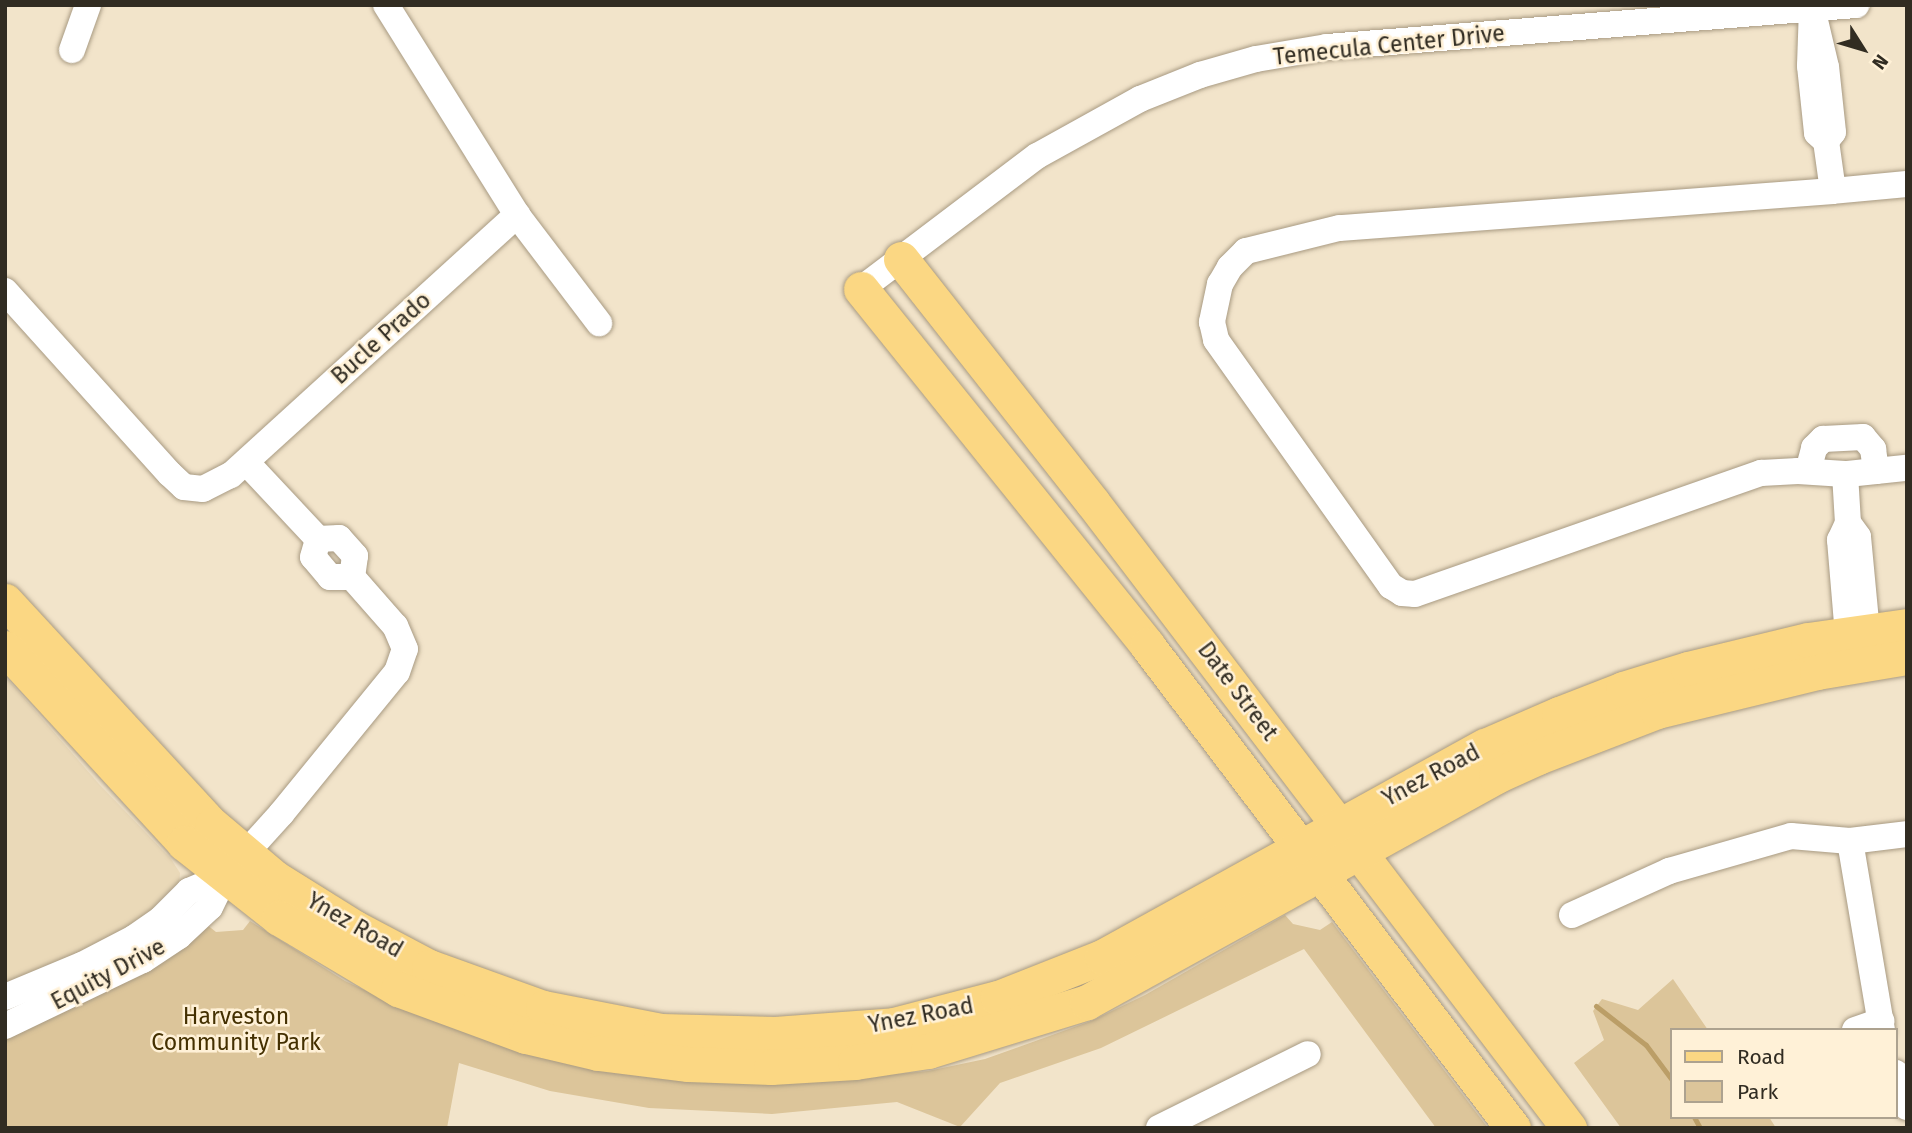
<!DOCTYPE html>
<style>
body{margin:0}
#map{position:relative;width:1912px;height:1133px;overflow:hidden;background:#f2e4ca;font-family:"Fira Sans",sans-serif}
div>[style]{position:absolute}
.built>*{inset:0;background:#ead9b8}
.green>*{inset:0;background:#dcc59a}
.stream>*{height:5px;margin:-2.5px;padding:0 2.5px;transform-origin:2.5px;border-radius:2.5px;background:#bb9e67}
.roads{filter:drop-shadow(0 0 2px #a89a82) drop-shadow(0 0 2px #a89a82)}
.minor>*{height:26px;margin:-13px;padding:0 13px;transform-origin:13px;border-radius:13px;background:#fff}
.major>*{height:35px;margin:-17.5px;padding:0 17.5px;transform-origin:17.5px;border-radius:17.5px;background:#fbd783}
span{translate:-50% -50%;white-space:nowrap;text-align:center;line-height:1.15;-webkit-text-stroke:5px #fff1d7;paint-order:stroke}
.street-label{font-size:23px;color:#312c22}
.park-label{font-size:23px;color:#443001}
.frame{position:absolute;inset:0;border:7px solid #312c22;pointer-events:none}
.legend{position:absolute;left:1670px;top:1028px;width:228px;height:91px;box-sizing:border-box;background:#fff1d7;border:2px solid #ada28f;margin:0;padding:9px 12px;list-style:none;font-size:21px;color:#312c22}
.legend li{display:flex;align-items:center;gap:14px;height:35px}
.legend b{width:35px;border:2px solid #ada28f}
.north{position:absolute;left:1828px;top:14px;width:70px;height:70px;-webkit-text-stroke:5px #fff1d7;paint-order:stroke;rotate:127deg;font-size:19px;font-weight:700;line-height:28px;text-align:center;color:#312c22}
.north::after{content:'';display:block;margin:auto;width:24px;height:32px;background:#312c22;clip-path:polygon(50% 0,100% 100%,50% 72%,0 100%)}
</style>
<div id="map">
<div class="built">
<i style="clip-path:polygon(5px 676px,99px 784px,171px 859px,180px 873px,179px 886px,155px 916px,5px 988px)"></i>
</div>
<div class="green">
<i style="clip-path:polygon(1285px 915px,1293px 924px,1320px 930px,1332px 922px,1488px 1128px,1436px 1128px,1304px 949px,1101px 1048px,1000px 1083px,960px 1127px,897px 1102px,772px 1114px,649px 1108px,550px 1091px,459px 1063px,447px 1128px,5px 1128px,5px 1036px,206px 924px,216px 932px,243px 930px,250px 921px,345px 981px,414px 1013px,492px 1042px,565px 1063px,864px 1077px,928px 1071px,985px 1059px,1091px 1021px,1145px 995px)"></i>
<i style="clip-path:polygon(1673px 979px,1708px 1030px,1672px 1030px,1672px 1117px,1769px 1117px,1776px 1128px,1621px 1128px,1574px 1063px,1604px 1040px,1593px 1011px,1602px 999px,1638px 1010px)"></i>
</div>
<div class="stream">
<i style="left:1596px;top:1006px;width:63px;rotate:38deg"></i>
<i style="left:1646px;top:1045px;width:44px;rotate:53.4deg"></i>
<i style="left:1694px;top:1117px;width:13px;rotate:61deg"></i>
</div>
<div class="roads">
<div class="minor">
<i style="left:386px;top:5px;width:248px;rotate:58deg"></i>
<i style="left:517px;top:215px;width:136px;rotate:52.8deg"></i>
<i style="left:72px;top:50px;width:48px;rotate:-70.4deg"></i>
<i style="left:1826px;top:141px;width:11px;rotate:-52deg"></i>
<i style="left:1833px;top:132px;width:65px;rotate:-96.1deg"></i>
<i style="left:1826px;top:67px;width:61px;rotate:-103.3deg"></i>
<i style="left:1812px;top:8px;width:58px;rotate:92deg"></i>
<i style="left:1810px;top:66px;width:67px;rotate:84deg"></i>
<i style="left:1817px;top:133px;width:12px;rotate:42deg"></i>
<i style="left:1826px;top:141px;width:50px;rotate:82deg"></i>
<i style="left:1833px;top:191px;width:495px;rotate:175.7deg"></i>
<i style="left:1339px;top:228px;width:96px;rotate:166.1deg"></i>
<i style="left:1246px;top:251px;width:23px;rotate:135deg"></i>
<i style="left:1230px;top:267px;width:20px;rotate:120deg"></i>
<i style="left:1220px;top:284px;width:39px;rotate:102deg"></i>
<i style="left:1212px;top:322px;width:18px;rotate:77deg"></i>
<i style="left:1216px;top:340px;width:302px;rotate:54.6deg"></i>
<i style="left:1391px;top:586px;width:13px;rotate:32deg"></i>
<i style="left:1402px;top:593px;width:13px;rotate:4deg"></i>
<i style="left:1415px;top:594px;width:367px;rotate:-19.3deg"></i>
<i style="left:1761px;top:473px;width:37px;rotate:-3deg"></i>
<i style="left:1798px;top:471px;width:47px;rotate:3.7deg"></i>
<i style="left:1845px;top:474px;width:49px;rotate:86.5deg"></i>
<i style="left:1848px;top:523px;width:19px;rotate:115deg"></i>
<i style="left:1840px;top:540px;width:95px;rotate:85.2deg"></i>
<i style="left:1833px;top:191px;width:74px;rotate:-5.4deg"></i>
<i style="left:861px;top:289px;width:221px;rotate:-37.1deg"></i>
<i style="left:1037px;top:156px;width:118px;rotate:-29deg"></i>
<i style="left:1140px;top:99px;width:65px;rotate:-21.8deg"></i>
<i style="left:1200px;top:75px;width:58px;rotate:-15.9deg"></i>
<i style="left:1256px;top:59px;width:72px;rotate:-9.6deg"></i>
<i style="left:1327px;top:47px;width:531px;rotate:-4.54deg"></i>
<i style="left:5px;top:291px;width:246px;rotate:48deg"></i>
<i style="left:170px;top:474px;width:19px;rotate:43deg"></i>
<i style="left:184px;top:487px;width:19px;rotate:6deg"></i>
<i style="left:203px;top:489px;width:31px;rotate:-27deg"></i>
<i style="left:231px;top:475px;width:387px;rotate:-42.3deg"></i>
<i style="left:1808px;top:471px;width:24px;rotate:-75deg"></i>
<i style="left:1814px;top:448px;width:13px;rotate:-45deg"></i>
<i style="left:1823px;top:439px;width:40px;rotate:-2.9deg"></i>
<i style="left:1863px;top:437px;width:16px;rotate:50deg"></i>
<i style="left:1873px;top:449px;width:22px;rotate:82deg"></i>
<i style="left:1876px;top:471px;width:31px;rotate:174deg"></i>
<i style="left:1876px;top:471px;width:31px;rotate:-6deg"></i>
<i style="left:1848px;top:523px;width:17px;rotate:54deg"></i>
<i style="left:1858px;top:537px;width:95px;rotate:84.6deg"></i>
<i style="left:318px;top:539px;width:21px;rotate:-3deg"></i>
<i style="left:339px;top:538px;width:24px;rotate:48deg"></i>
<i style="left:355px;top:556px;width:21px;rotate:98deg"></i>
<i style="left:1850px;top:841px;width:192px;rotate:80.4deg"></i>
<i style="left:1572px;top:915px;width:107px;rotate:-24.4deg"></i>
<i style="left:1669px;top:871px;width:127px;rotate:-16deg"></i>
<i style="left:1791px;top:836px;width:59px;rotate:4.8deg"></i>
<i style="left:1850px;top:841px;width:57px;rotate:-7deg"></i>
<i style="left:5px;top:997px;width:83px;rotate:-22.6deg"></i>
<i style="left:82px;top:965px;width:59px;rotate:-27.4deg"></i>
<i style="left:134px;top:938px;width:33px;rotate:-35deg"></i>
<i style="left:161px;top:919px;width:40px;rotate:-45deg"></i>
<i style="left:189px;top:891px;width:39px;rotate:-23deg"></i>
<i style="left:5px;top:1026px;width:153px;rotate:-25.6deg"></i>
<i style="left:143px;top:960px;width:43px;rotate:-33.7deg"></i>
<i style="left:179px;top:936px;width:42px;rotate:-43.1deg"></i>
<i style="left:210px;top:907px;width:34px;rotate:-64deg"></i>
<i style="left:225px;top:876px;width:84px;rotate:-47.9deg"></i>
<i style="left:281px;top:814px;width:183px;rotate:-50.8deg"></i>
<i style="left:397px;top:672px;width:24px;rotate:-71deg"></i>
<i style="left:405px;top:649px;width:25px;rotate:-113deg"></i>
<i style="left:395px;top:626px;width:65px;rotate:-131.3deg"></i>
<i style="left:352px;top:577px;width:22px;rotate:180deg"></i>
<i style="left:330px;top:577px;width:26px;rotate:-130deg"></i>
<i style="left:313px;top:557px;width:19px;rotate:-74deg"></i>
<i style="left:318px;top:539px;width:105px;rotate:-133.1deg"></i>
<i style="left:1855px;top:1030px;width:28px;rotate:-19deg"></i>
<i style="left:1896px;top:1073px;width:36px;rotate:72deg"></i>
<i style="left:1159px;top:1128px;width:166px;rotate:-26.4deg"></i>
</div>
<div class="major">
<i style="left:901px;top:259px;width:310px;rotate:51.8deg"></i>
<i style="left:1093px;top:503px;width:786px;rotate:52.71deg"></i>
<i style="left:861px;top:289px;width:457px;rotate:51.2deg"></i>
<i style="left:1147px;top:645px;width:606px;rotate:52.85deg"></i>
<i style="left:5px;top:601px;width:305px;rotate:47.3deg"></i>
<i style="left:212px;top:825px;width:82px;rotate:40.1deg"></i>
<i style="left:275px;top:878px;width:94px;rotate:32deg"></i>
<i style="left:355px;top:928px;width:84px;rotate:27.8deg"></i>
<i style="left:429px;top:967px;width:121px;rotate:19.8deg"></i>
<i style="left:543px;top:1008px;width:120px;rotate:11deg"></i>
<i style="left:661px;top:1031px;width:114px;rotate:1.5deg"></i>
<i style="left:775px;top:1034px;width:119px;rotate:-4.3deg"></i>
<i style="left:894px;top:1025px;width:107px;rotate:-14.6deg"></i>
<i style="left:998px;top:998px;width:112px;rotate:-21.5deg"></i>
<i style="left:1102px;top:957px;width:437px;rotate:-28.9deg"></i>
<i style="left:1485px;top:746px;width:81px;rotate:-23.4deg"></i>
<i style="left:1559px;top:714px;width:69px;rotate:-21.3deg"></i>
<i style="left:1623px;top:689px;width:68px;rotate:-17.1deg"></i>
<i style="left:1688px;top:669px;width:123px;rotate:-13.6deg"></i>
<i style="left:1808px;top:640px;width:100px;rotate:-8deg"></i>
<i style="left:5px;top:648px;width:265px;rotate:47.4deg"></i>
<i style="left:184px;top:843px;width:121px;rotate:38.3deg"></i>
<i style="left:279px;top:918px;width:139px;rotate:30.8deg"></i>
<i style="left:398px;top:989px;width:136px;rotate:20.2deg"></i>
<i style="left:526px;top:1036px;width:74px;rotate:13.3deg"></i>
<i style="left:598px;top:1053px;width:91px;rotate:7deg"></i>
<i style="left:688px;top:1064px;width:83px;rotate:2.1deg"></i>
<i style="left:771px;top:1067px;width:84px;rotate:-3.4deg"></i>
<i style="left:855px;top:1062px;width:74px;rotate:-8.6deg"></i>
<i style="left:928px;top:1051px;width:166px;rotate:-17.1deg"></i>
<i style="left:1087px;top:1002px;width:467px;rotate:-28.9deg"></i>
<i style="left:1496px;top:776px;width:46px;rotate:-24.3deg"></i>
<i style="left:1538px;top:757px;width:128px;rotate:-21.1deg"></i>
<i style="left:1657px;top:711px;width:165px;rotate:-13.7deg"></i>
<i style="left:1817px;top:672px;width:91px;rotate:-9.5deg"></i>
</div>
</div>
<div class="street-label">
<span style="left:1389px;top:45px;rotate:-6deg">Temecula Center Drive</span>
<span style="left:381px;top:338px;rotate:-42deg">Bucle Prado</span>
<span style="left:1238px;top:691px;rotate:53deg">Date Street</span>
<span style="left:1431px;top:775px;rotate:-28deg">Ynez Road</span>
<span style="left:355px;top:925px;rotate:30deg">Ynez Road</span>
<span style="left:108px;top:974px;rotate:-28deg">Equity Drive</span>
<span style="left:921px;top:1015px;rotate:-11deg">Ynez Road</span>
</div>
<div class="park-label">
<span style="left:236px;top:1029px">Harveston<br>Community Park</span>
</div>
<div class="frame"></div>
<ul class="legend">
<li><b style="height:9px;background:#fbd783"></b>Road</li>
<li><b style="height:19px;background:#dcc59a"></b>Park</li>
</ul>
<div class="north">N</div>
</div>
